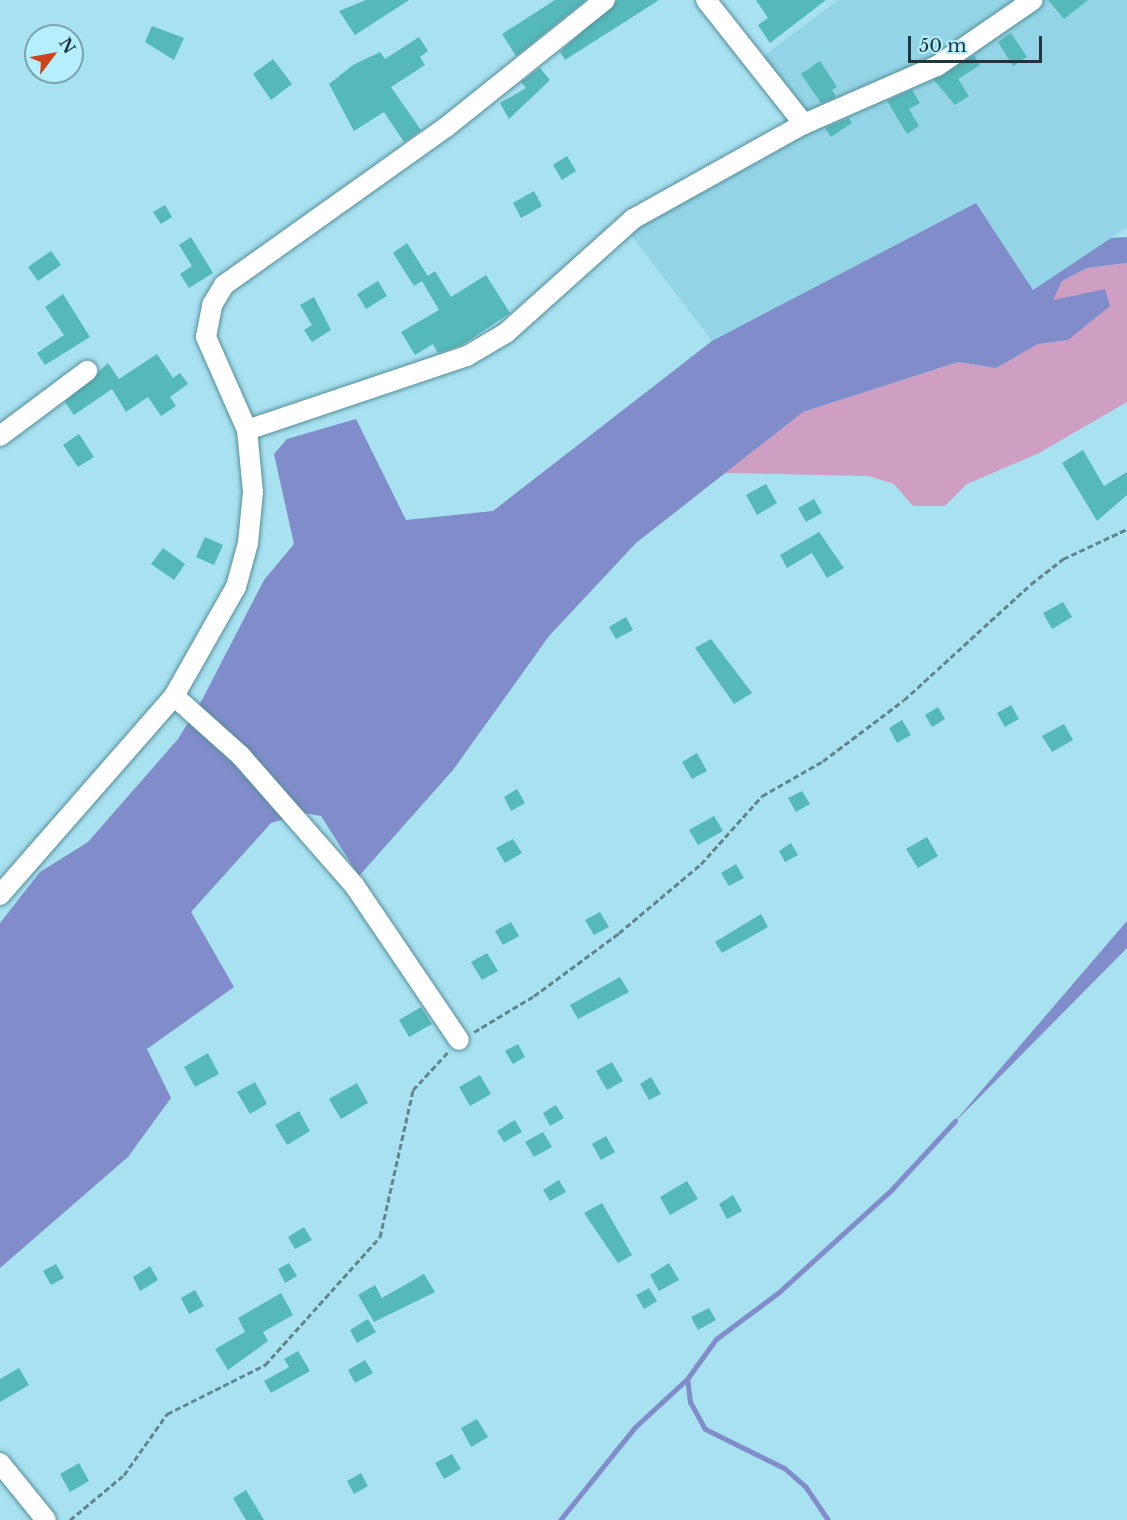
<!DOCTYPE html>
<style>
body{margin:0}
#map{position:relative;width:1127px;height:1520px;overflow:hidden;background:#a8e1f0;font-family:"Libre Baskerville",serif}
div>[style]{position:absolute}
.built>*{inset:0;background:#93d5e6}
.green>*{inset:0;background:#cf9ec3}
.water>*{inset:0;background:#818cca}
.stream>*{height:5px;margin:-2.5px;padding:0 2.5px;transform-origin:2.5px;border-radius:2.5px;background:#818cca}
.building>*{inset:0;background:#55b9b9}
.path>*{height:3px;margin-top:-1.5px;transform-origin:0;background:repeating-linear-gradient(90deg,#5f8590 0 6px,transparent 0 9px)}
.roads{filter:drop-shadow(0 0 2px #548c99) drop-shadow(0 0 2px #548c99)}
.minor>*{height:20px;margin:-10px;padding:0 10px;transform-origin:10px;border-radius:10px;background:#fff}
span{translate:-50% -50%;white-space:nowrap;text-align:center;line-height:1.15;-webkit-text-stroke:5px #b5eefd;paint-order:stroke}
.north{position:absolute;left:24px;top:24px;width:60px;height:60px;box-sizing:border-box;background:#b5eefd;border:2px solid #79a4b0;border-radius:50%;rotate:58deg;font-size:16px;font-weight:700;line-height:24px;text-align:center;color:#1f363c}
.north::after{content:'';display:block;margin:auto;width:21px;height:27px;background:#cc431e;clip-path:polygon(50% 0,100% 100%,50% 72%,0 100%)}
.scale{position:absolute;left:908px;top:36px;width:134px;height:27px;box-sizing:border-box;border:3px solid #1f363c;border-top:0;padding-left:8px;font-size:18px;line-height:21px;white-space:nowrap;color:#1f363c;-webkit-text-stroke:4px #b5eefd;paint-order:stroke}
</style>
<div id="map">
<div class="built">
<i style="clip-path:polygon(838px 0,1127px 0,1127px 227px,1033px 290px,976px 203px,712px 341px,622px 223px,796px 121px,754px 63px)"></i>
</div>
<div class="green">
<i style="clip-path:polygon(1127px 263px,1127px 402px,1039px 453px,967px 484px,945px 506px,913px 506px,894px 484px,868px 476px,725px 473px,803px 412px,958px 362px,996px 368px,1038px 344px,1068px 340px,1079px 294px,1052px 301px,1062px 281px,1087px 268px)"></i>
</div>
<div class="water">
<i style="clip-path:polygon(976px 203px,1033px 290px,1111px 238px,1127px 237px,1127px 263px,1087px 268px,1062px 281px,1053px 300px,1105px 289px,1110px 306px,1068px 340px,1038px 344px,996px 368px,958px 362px,803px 412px,636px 543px,549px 636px,453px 770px,359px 876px,321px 816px,304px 813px,271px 823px,191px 912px,234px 987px,147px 1049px,171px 1098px,128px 1157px,0 1268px,0 923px,40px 872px,88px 842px,178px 739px,202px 700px,264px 580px,294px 544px,274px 454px,287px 439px,356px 419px,406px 520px,493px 511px,712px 341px)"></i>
<i style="clip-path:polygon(1127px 921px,1127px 948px,951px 1126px)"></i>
</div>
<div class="stream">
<i style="left:560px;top:1520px;width:119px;rotate:-51.1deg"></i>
<i style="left:635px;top:1427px;width:71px;rotate:-42.7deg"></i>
<i style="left:828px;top:1520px;width:40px;rotate:-124deg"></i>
<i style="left:806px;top:1487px;width:29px;rotate:-139deg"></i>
<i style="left:784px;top:1468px;width:88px;rotate:-153.7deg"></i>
<i style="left:705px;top:1429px;width:31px;rotate:-119deg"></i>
<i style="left:690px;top:1402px;width:23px;rotate:-97deg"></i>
<i style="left:687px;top:1379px;width:49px;rotate:-54.1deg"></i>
<i style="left:716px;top:1339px;width:79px;rotate:-36.7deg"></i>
<i style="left:779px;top:1292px;width:153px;rotate:-42.3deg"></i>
<i style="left:892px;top:1189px;width:93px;rotate:-47.2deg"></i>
</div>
<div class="building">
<i style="clip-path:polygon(366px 0,409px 0,355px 35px,339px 11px)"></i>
<i style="clip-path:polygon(555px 0,586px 0,516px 56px,502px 34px)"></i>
<i style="clip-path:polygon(617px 0,659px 0,565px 60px,560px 52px)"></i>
<i style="clip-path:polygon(756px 0,826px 0,770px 43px,758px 25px,768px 18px)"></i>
<i style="clip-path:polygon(1048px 0,1088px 0,1064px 19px)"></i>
<i style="clip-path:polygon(152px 26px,184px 38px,174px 60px,145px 42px)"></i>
<i style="clip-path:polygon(1011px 33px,1027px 57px,1013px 66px,998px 42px)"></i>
<i style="clip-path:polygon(419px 37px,428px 51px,420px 57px,425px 65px,391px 87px,421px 130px,404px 142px,384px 112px,354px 131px,329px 84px,353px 65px,380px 52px,385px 59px)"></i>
<i style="clip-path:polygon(974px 55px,980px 65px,958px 79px,969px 96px,955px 105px,934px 80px)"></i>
<i style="clip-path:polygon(273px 59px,292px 84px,271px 100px,253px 74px)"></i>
<i style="clip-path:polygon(820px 61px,837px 87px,832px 90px,836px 97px,821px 103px,801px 74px)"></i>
<i style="clip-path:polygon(540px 68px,550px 80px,509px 119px,500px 103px,526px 88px,521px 82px)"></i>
<i style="clip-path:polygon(912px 90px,920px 103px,909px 109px,919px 126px,907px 134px,887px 101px)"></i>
<i style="clip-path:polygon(849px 118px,852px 123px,831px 137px,825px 128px)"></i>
<i style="clip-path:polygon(567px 156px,576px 171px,562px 180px,553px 165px)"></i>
<i style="clip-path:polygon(534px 191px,542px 206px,521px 218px,513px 203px)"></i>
<i style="clip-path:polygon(165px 205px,172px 217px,161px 224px,153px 212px)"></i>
<i style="clip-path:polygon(191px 237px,213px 273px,189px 288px,180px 274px,192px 266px,179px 245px)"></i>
<i style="clip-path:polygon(407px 243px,428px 276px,435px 271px,451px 297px,486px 275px,510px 313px,462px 345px,438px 353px,433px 344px,415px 355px,401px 332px,439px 310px,422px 281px,414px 286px,393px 253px)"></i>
<i style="clip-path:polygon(51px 251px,61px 265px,38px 281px,28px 267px)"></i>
<i style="clip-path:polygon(378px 281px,387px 296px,366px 309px,357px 294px)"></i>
<i style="clip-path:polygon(63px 294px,90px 337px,45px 365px,37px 353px,64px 335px,45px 307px)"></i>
<i style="clip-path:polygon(314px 297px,331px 330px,312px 342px,304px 330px,312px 325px,300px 305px)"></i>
<i style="clip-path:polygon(157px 354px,173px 378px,180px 373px,188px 384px,170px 397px,176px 406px,161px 416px,148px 397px,126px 412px,112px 389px,74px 415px,65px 402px,108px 363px,119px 379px)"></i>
<i style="clip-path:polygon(79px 434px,94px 457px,78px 467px,63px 445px)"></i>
<i style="clip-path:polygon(1083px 450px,1104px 486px,1127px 472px,1127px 495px,1097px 521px,1062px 463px)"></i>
<i style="clip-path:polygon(766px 484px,777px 503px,757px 515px,746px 495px)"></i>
<i style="clip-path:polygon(814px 499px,822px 513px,806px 522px,798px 508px)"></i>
<i style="clip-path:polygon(819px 532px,844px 568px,827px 578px,812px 553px,787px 568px,780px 555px)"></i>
<i style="clip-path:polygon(205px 537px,223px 545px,214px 565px,196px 557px)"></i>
<i style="clip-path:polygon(163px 548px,185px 564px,174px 580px,151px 564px)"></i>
<i style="clip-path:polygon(1063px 602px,1072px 617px,1052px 629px,1043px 613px)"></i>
<i style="clip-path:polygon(626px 617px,633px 630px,616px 639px,609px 627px)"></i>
<i style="clip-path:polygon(711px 639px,752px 693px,734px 704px,695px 648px)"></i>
<i style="clip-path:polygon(1011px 705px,1019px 719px,1005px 727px,997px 713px)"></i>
<i style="clip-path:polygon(938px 707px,945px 719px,932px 727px,925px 715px)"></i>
<i style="clip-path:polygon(902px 720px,911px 735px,897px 743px,889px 728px)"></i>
<i style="clip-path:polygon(1064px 724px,1073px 740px,1052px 752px,1042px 736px)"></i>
<i style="clip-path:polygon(697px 753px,707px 771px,692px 779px,682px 762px)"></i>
<i style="clip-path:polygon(517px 789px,525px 803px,511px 811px,504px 797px)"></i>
<i style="clip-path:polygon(802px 791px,810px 804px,796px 812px,788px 798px)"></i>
<i style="clip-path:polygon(714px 816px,723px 831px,698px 845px,689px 830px)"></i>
<i style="clip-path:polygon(927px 837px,938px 856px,918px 868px,906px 849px)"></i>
<i style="clip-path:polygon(513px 839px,522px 853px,505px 863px,496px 848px)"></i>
<i style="clip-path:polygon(791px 843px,798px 855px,785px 862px,779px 851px)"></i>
<i style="clip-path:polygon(736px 864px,744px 878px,729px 886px,721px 873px)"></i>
<i style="clip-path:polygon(600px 912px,609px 927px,594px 935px,585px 920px)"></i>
<i style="clip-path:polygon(761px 914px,768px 927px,722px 953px,715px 942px)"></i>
<i style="clip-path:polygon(511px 922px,519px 936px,503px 945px,495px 931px)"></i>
<i style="clip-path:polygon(487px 953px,498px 971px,482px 980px,471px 962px)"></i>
<i style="clip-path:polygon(620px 977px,629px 992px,578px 1019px,570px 1005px)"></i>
<i style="clip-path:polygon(421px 1007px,432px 1024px,409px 1037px,399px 1020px)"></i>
<i style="clip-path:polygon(518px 1044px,525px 1057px,513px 1064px,505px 1051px)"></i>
<i style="clip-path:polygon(208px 1053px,219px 1074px,195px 1087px,184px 1067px)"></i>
<i style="clip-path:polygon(612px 1062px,623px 1081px,607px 1090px,596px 1071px)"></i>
<i style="clip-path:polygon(480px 1075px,491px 1094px,470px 1106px,459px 1087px)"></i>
<i style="clip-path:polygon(651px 1077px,661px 1094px,649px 1100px,640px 1084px)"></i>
<i style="clip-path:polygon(255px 1082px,267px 1104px,250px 1114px,237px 1092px)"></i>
<i style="clip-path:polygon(357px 1083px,368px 1103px,341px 1119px,329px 1099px)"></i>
<i style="clip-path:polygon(556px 1105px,564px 1118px,550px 1126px,543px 1113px)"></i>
<i style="clip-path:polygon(299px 1111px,310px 1131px,287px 1145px,275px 1125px)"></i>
<i style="clip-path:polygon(515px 1120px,522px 1132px,504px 1142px,497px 1131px)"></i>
<i style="clip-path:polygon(543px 1132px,552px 1147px,534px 1157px,525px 1142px)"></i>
<i style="clip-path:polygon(606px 1136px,615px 1152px,601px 1160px,592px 1144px)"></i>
<i style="clip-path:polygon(559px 1180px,566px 1192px,550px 1201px,543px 1190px)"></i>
<i style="clip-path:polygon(687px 1181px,698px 1199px,670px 1215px,660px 1197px)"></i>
<i style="clip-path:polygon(733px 1195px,742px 1211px,727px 1219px,719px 1204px)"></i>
<i style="clip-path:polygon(602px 1203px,632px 1255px,618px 1263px,584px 1213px)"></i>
<i style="clip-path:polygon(304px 1227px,312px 1240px,295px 1249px,288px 1237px)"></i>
<i style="clip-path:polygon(289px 1263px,297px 1276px,285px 1283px,278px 1269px)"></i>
<i style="clip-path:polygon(669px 1263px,679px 1280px,659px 1291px,650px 1275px)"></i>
<i style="clip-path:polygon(56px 1264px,64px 1278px,51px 1285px,43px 1271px)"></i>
<i style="clip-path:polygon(150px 1266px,158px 1280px,140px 1291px,133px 1277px)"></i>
<i style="clip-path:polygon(424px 1274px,435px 1292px,374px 1322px,358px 1295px,375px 1285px,382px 1298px)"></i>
<i style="clip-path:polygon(649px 1288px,657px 1301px,644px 1309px,636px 1295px)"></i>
<i style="clip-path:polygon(195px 1290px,204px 1306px,189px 1314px,181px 1298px)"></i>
<i style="clip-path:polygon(281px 1293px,293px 1315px,263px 1332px,268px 1341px,228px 1370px,215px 1349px,245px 1332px,238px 1318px)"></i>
<i style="clip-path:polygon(709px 1308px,716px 1320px,698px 1330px,691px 1317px)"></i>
<i style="clip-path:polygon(368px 1319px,376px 1332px,357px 1343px,350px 1330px)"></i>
<i style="clip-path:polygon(298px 1351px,310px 1371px,271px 1393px,264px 1381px,289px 1367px,284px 1359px)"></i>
<i style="clip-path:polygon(365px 1360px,373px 1373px,355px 1383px,348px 1370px)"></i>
<i style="clip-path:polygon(19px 1368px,29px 1385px,0 1402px,0 1379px)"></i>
<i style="clip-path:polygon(477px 1419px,488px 1437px,471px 1447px,461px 1428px)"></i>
<i style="clip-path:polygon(452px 1454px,461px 1469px,444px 1479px,435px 1463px)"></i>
<i style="clip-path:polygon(79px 1463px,89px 1481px,70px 1492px,60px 1474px)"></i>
<i style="clip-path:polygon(361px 1473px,368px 1486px,354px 1494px,347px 1481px)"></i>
<i style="clip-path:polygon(246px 1490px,264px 1520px,246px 1520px,233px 1498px)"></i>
</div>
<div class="path">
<i style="left:474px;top:1032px;width:70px;rotate:-31deg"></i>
<i style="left:534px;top:996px;width:106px;rotate:-36.5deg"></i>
<i style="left:619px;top:933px;width:107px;rotate:-40.1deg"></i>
<i style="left:701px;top:864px;width:91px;rotate:-48.1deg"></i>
<i style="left:762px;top:796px;width:70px;rotate:-29.8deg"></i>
<i style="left:823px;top:761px;width:101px;rotate:-37deg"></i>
<i style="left:904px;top:700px;width:172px;rotate:-42.4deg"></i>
<i style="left:1031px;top:584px;width:41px;rotate:-38deg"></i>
<i style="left:1063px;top:559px;width:71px;rotate:-25.1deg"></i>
<i style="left:70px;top:1520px;width:70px;rotate:-39.8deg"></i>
<i style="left:124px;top:1475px;width:75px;rotate:-54.8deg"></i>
<i style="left:167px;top:1414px;width:110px;rotate:-26.6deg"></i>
<i style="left:265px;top:1365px;width:172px;rotate:-48.1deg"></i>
<i style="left:380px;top:1237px;width:151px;rotate:-77.3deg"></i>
<i style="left:413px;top:1090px;width:52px;rotate:-47.4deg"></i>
</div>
<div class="roads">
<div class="minor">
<i style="left:706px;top:0;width:158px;rotate:51.7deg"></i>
<i style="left:247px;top:430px;width:232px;rotate:-18.6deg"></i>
<i style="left:467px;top:356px;width:45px;rotate:-30.5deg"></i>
<i style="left:506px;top:333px;width:171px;rotate:-41.9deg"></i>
<i style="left:633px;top:219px;width:196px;rotate:-29.1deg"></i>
<i style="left:804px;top:124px;width:145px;rotate:-23.6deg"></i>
<i style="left:937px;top:66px;width:116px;rotate:-34.5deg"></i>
<i style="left:0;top:436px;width:109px;rotate:-36.8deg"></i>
<i style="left:174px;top:696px;width:90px;rotate:41.8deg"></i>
<i style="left:241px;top:756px;width:171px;rotate:48.8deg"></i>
<i style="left:354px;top:885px;width:187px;rotate:55.9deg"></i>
<i style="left:0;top:895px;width:264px;rotate:-48.8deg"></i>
<i style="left:174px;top:696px;width:125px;rotate:-60.4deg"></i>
<i style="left:236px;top:587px;width:46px;rotate:-74.7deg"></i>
<i style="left:248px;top:543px;width:51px;rotate:-84.4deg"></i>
<i style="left:253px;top:492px;width:62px;rotate:-95.5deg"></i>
<i style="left:247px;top:430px;width:102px;rotate:-113.8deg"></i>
<i style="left:206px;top:337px;width:33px;rotate:-79deg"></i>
<i style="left:212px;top:305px;width:23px;rotate:-59deg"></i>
<i style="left:224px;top:285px;width:271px;rotate:-35.4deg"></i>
<i style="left:445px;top:128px;width:205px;rotate:-38.7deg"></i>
<i style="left:0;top:1463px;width:73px;rotate:51.1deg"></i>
</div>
</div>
<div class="north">N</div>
<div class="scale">50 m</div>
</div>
